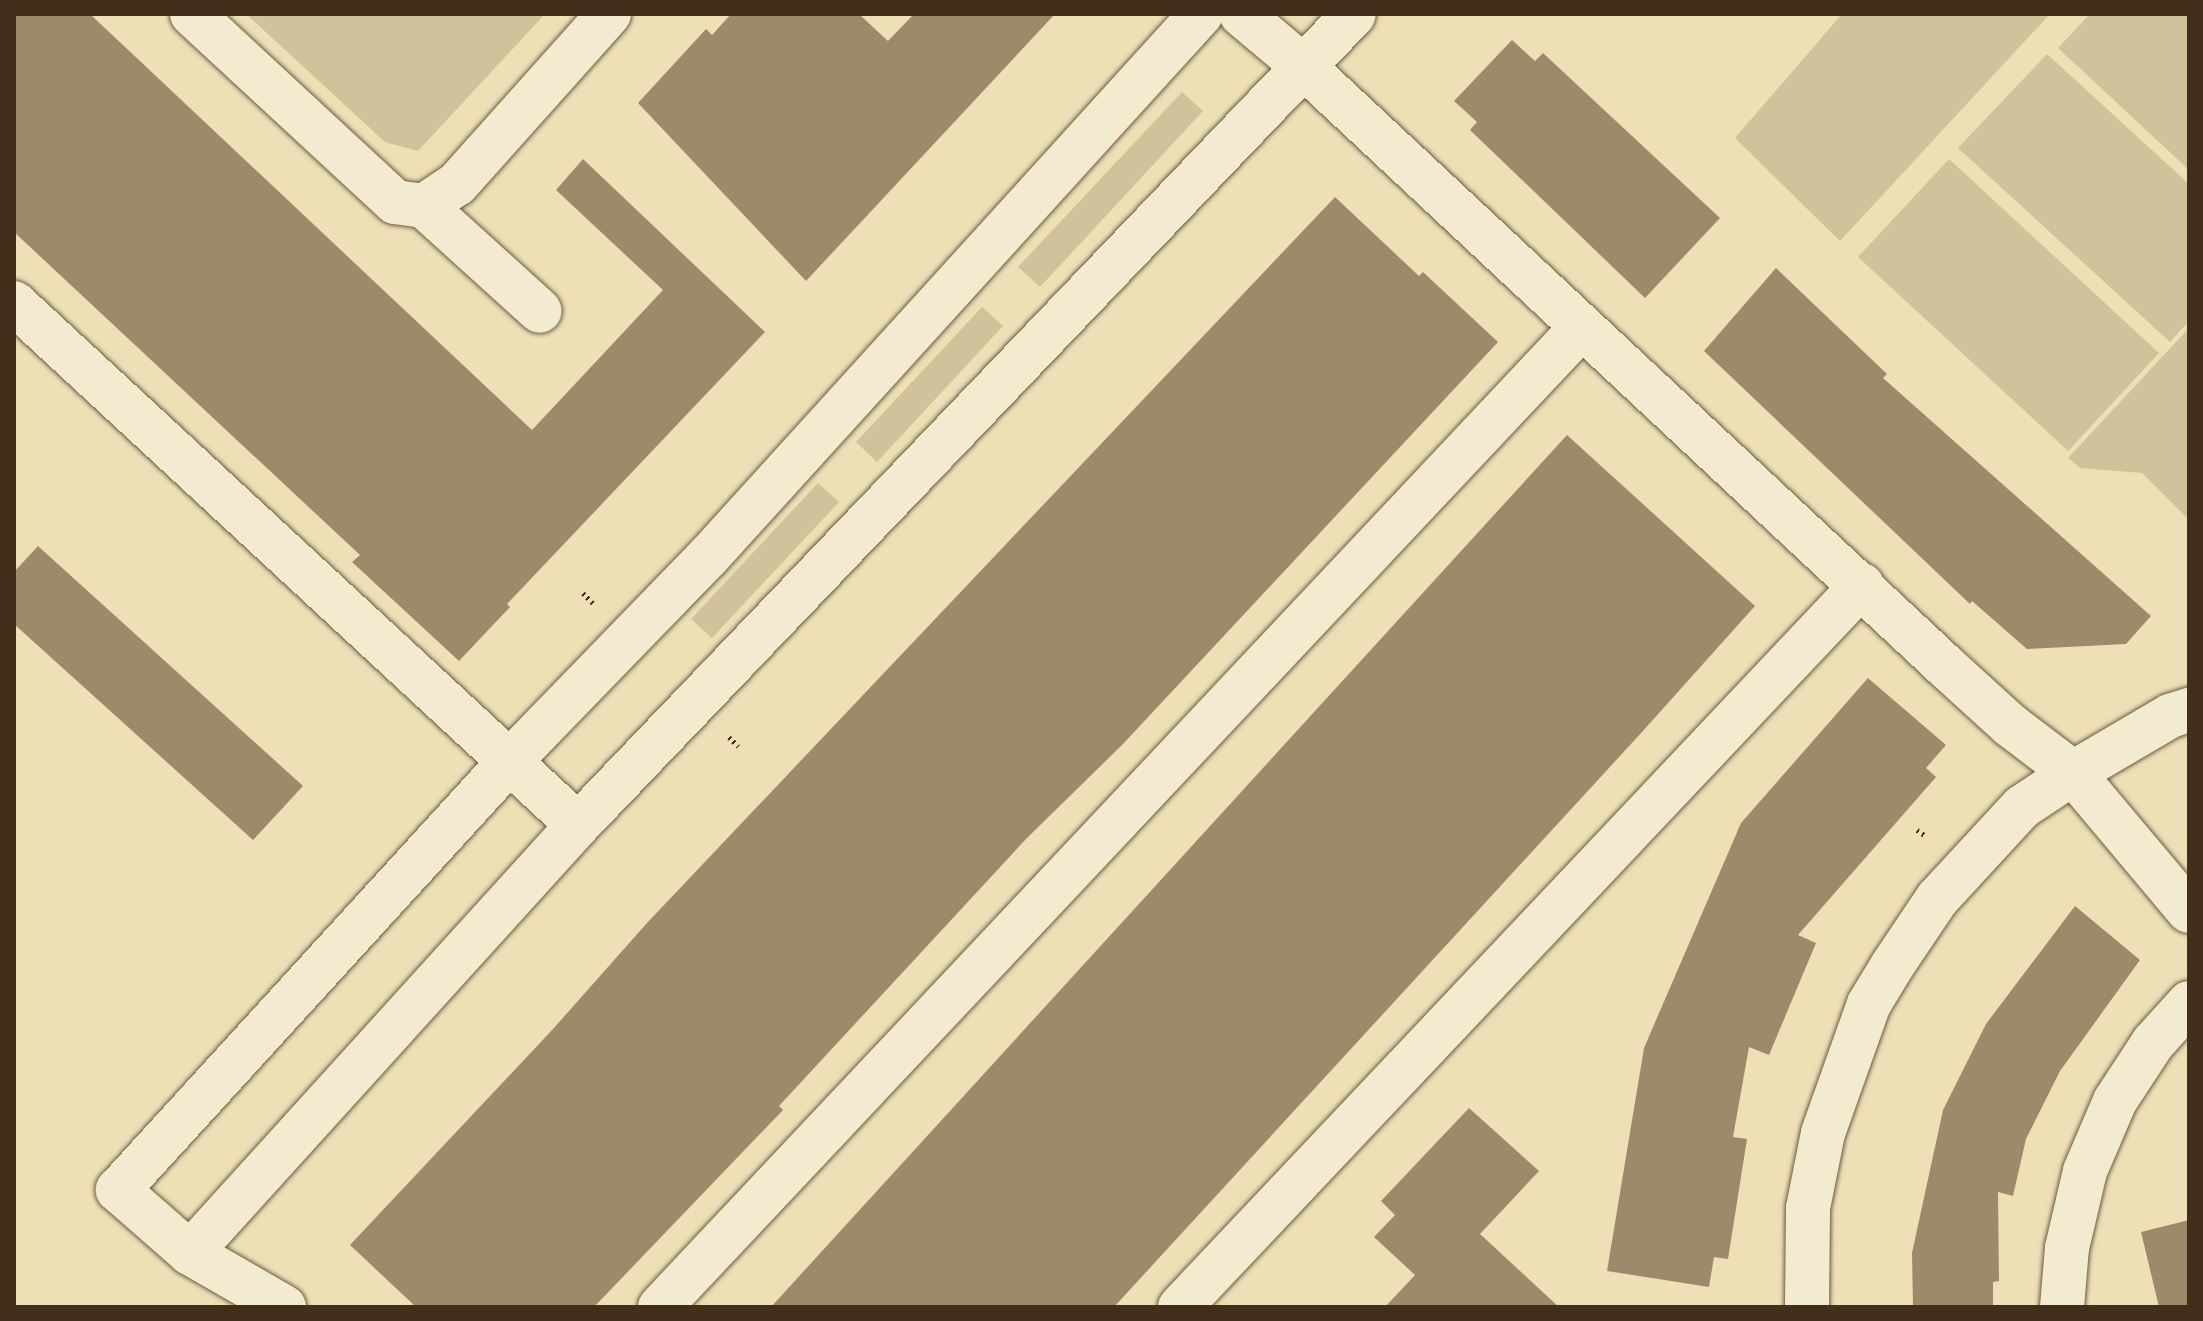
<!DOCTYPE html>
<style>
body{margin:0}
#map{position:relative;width:2203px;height:1321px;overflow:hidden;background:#ede0b6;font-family:"Libre Bodoni",serif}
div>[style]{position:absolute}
.green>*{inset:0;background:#d0c29b}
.building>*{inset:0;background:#9b8b6b}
.path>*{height:5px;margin-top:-2.5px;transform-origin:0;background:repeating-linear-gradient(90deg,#422e1a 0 2px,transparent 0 6px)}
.roads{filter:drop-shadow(0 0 2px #6d5a41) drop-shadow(0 0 2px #6d5a41)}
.minor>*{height:44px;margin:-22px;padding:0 22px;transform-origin:22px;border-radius:22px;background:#f3ebd0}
span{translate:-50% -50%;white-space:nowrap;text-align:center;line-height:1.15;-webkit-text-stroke:6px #f3ebd0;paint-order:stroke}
.frame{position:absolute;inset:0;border:16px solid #422e1a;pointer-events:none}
</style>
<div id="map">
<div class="green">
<i style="clip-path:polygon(246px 14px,545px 14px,418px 151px,385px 142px)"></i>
<i style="clip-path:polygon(1842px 14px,2050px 14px,1840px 241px,1735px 138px)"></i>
<i style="clip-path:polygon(2090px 14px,2189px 14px,2189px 170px,2058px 48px)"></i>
<i style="clip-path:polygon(2047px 54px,2189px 184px,2189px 321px,2170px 342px,1958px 148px)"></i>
<i style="clip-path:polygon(1182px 92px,1203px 111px,1040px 287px,1018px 267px)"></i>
<i style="clip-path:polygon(1949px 159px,2159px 353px,2068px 451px,1858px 257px)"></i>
<i style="clip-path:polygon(982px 307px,1003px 326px,877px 462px,856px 442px)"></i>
<i style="clip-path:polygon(2189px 328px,2189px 520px,2142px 473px,2080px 468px,2068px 458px)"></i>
<i style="clip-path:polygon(818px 483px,839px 502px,712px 638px,691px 619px)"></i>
</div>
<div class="building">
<i style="clip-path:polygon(14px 14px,90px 14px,532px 430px,663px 290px,556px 190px,583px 159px,765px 332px,507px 604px,510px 607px,459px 661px,352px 562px,360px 555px,14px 232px)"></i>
<i style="clip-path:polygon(731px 14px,859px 14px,888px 41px,914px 14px,1055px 14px,806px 281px,638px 103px,706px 29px,712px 35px)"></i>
<i style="clip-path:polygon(1512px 40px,1535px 61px,1543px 53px,1720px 218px,1645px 298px,1470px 130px,1477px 122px,1454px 101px)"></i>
<i style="clip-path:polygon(1335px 197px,1419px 276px,1423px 272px,1498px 342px,1123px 744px,1026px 839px,779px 1106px,783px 1110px,594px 1307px,416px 1307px,350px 1245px,553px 1029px,647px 923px)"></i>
<i style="clip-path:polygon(1776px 268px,1887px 374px,1883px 378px,2151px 616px,2126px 644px,2027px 649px,1972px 601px,1970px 604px,1704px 351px)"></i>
<i style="clip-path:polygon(1567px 435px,1755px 606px,1642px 732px,1114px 1307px,771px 1307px)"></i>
<i style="clip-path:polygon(38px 546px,303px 786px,253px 840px,14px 624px,14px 572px)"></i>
<i style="clip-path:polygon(1868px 678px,1946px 745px,1926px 768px,1936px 777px,1798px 935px,1816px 943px,1769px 1055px,1749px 1047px,1733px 1137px,1747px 1139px,1728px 1259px,1714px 1257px,1709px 1287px,1607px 1271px,1644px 1048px,1741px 823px)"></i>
<i style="clip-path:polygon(2075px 906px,2140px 960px,2060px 1071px,2026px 1139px,2013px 1196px,1998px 1192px,1999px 1281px,1993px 1282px,1993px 1307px,1913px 1307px,1912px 1253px,1943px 1110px,1986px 1024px)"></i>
<i style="clip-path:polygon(1469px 1108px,1539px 1171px,1480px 1234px,1559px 1307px,1385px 1307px,1415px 1275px,1374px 1237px,1395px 1215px,1381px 1201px)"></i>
<i style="clip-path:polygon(2189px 1220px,2189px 1307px,2159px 1307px,2141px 1232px)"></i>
</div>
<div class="path">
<i style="left:583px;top:593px;width:14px;rotate:45deg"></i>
<i style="left:729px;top:737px;width:13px;rotate:45deg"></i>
<i style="left:1917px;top:830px;width:11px;rotate:34deg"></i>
</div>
<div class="roads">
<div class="minor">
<i style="left:192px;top:14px;width:277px;rotate:42.8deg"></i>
<i style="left:395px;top:202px;width:29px;rotate:8deg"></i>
<i style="left:424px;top:206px;width:40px;rotate:-34deg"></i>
<i style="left:457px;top:184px;width:228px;rotate:-48.2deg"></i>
<i style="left:1241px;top:14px;width:82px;rotate:40.1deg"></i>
<i style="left:1304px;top:67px;width:874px;rotate:43.05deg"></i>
<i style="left:1943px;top:664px;width:91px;rotate:42.3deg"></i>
<i style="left:2010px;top:725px;width:79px;rotate:37.3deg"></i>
<i style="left:2073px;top:773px;width:180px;rotate:50deg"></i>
<i style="left:424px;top:206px;width:156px;rotate:42.2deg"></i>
<i style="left:14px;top:303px;width:768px;rotate:42.79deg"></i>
<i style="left:190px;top:1253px;width:578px;rotate:-47.81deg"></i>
<i style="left:578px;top:825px;width:1122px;rotate:-46.26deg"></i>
<i style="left:284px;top:1307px;width:108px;rotate:-150.1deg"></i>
<i style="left:190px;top:1253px;width:96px;rotate:-138.8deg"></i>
<i style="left:118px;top:1190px;width:581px;rotate:-47.58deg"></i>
<i style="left:510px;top:761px;width:283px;rotate:-45.9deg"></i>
<i style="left:707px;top:558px;width:735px;rotate:-47.76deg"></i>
<i style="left:660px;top:1307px;width:1344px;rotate:-46.75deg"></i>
<i style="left:1180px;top:1307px;width:993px;rotate:-46.63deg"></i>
<i style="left:1807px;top:1307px;width:99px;rotate:-89.4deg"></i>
<i style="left:1808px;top:1208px;width:76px;rotate:-78.7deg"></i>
<i style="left:1823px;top:1133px;width:137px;rotate:-70.4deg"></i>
<i style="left:1869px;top:1004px;width:44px;rotate:-58.8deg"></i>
<i style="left:1892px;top:966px;width:81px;rotate:-56.1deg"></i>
<i style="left:1937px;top:899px;width:125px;rotate:-47.3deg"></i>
<i style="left:2022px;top:807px;width:61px;rotate:-33.7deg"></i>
<i style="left:2073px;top:773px;width:113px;rotate:-30.4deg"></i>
<i style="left:2170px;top:716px;width:20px;rotate:-18deg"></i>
<i style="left:2062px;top:1307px;width:59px;rotate:-85.2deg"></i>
<i style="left:2067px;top:1248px;width:79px;rotate:-76.8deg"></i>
<i style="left:2085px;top:1171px;width:76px;rotate:-66.8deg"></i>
<i style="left:2115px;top:1101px;width:69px;rotate:-56.8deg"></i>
<i style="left:2153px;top:1043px;width:54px;rotate:-48deg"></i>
</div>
</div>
<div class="frame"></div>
</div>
